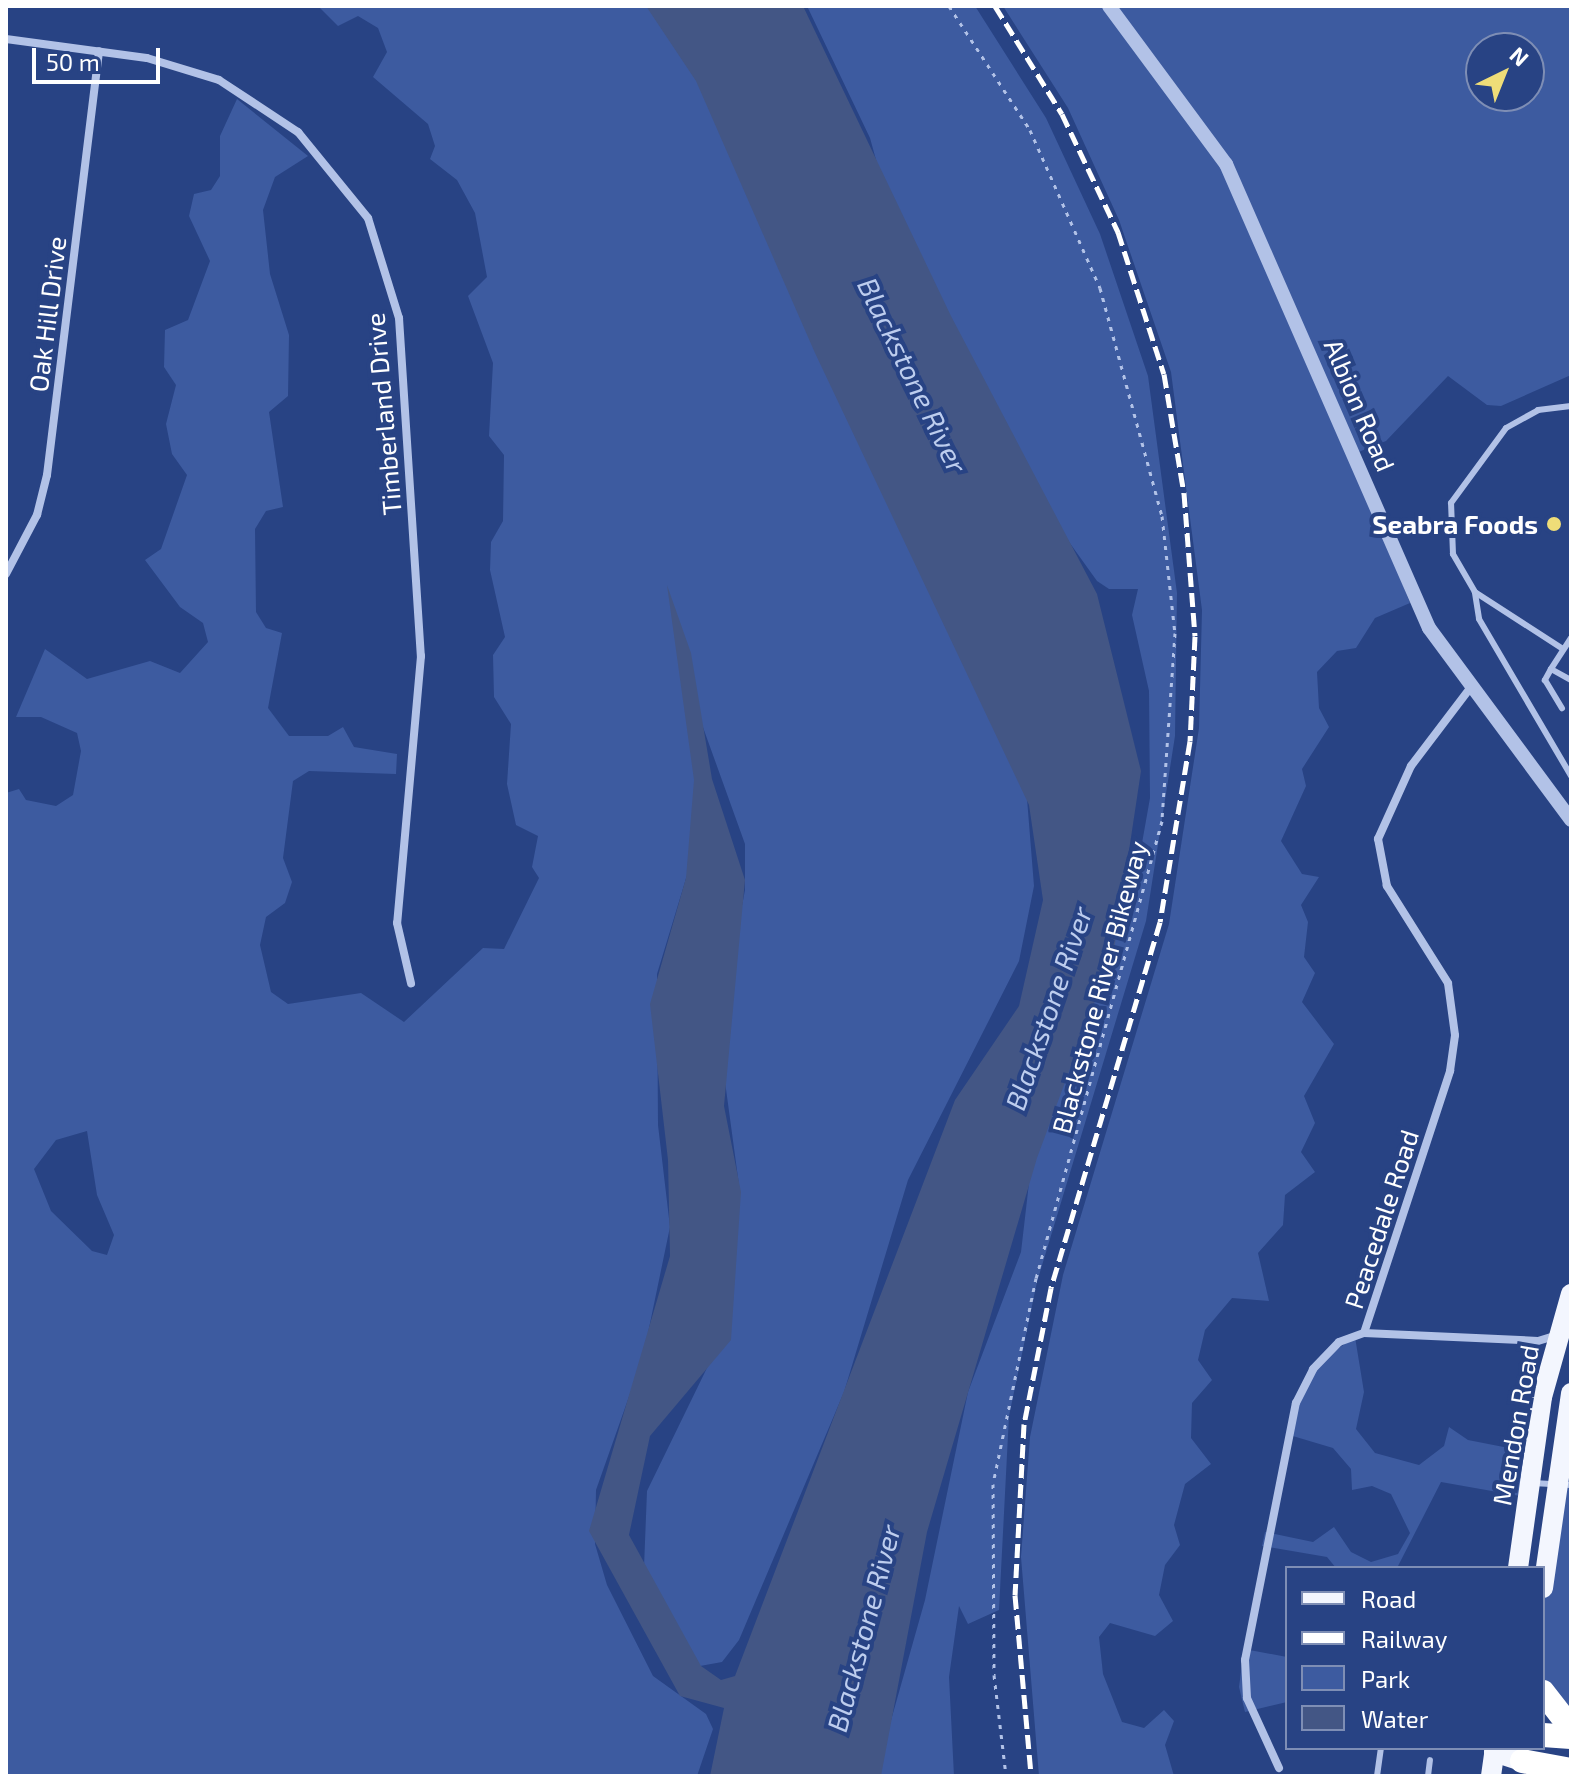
<!DOCTYPE html>
<style>
body{margin:0}
#map{position:relative;width:1577px;height:1782px;overflow:hidden;background:#284384;font-family:"Exo 2",sans-serif}
div>[style]{position:absolute}
.green>*{inset:0;background:#3d5ba0}
.water>*{inset:0;background:#435685}
.path>*{height:3px;margin-top:-1.5px;transform-origin:0;background:repeating-linear-gradient(90deg,#b2c2e7 0 4px,transparent 0 10px)}
.service>*{height:6px;margin:-3px;padding:0 3px;transform-origin:3px;border-radius:3px;background:#b2c2e7}
.minor>*{height:8px;margin:-4px;padding:0 4px;transform-origin:4px;border-radius:4px;background:#b2c2e7}
.tertiary>*{height:14px;margin:-7px;padding:0 7px;transform-origin:7px;border-radius:7px;background:#b2c2e7}
.primary>*{height:20px;margin:-10px;padding:0 10px;transform-origin:10px;border-radius:10px;background:#f3f6fe}
.motorway>*{height:24px;margin:-12px;padding:0 12px;transform-origin:12px;border-radius:12px;background:#fff}
.rail>*{height:5px;margin-top:-2.5px;transform-origin:0;background:repeating-linear-gradient(90deg,#fff 0 14px,transparent 0 20px)}
.dots>*{width:22px;height:22px;translate:-50% -50%;box-sizing:border-box;border:4px solid #284384;border-radius:50%}
span{translate:-50% -50%;white-space:nowrap;text-align:center;line-height:1.15;-webkit-text-stroke:8px #284384;paint-order:stroke}
.street-label{font-size:26px;color:#fff}
.poi-label{font-size:26px;color:#fff;font-weight:700}
.right{translate:-100% -50%;text-align:right}
.water-label{font-size:28px;color:#bdcdee;font-style:italic}
.frame{position:absolute;inset:0;border:8px solid #fff;pointer-events:none}
.legend{position:absolute;left:1285px;top:1566px;width:260px;height:184px;box-sizing:border-box;background:#284384;border:2px solid #7e8eb5;margin:0;padding:10px 14px;list-style:none;font-size:24px;color:#fff}
.legend li{display:flex;align-items:center;gap:16px;height:40px}
.legend b{width:40px;border:2px solid #7e8eb5}
.north{position:absolute;left:1465px;top:32px;width:80px;height:80px;box-sizing:border-box;background:#284384;border:2px solid #7e8eb5;border-radius:50%;rotate:43deg;font-size:22px;font-weight:700;line-height:32px;text-align:center;color:#fff}
.north::after{content:'';display:block;margin:auto;width:28px;height:36px;background:#efdd78;clip-path:polygon(50% 0,100% 100%,50% 72%,0 100%)}
.scale{position:absolute;left:32px;top:48px;width:128px;height:36px;box-sizing:border-box;border:4px solid #fff;border-top:0;padding-left:10px;font-size:24px;line-height:28px;white-space:nowrap;color:#fff;-webkit-text-stroke:6px #284384;paint-order:stroke}
</style>
<div id="map">
<div class="green">
<i style="clip-path:polygon(evenodd,318px 6px,651px 6px,711px 93px,1026px 786px,1034px 886px,1019px 961px,908px 1180px,844px 1392px,739px 1640px,722px 1662px,700px 1666px,644px 1567px,647px 1491px,724px 1333px,739px 1185px,718px 1030px,745px 890px,745px 844px,700px 719px,691px 862px,657px 974px,658px 1125px,670px 1227px,643px 1357px,596px 1490px,595px 1544px,607px 1585px,653px 1676px,706px 1714px,713px 1729px,697px 1776px,6px 1776px,6px 793px,19px 789px,26px 800px,56px 806px,73px 795px,81px 751px,77px 733px,41px 717px,16px 717px,45px 649px,87px 679px,150px 661px,180px 673px,208px 642px,203px 623px,180px 607px,145px 560px,161px 549px,187px 475px,172px 454px,166px 424px,176px 385px,164px 367px,165px 330px,188px 320px,210px 261px,189px 216px,194px 194px,211px 190px,220px 176px,220px 136px,237px 99px,308px 156px,275px 177px,263px 210px,270px 274px,289px 335px,288px 396px,269px 412px,283px 507px,266px 511px,255px 529px,256px 612px,266px 628px,282px 633px,268px 708px,289px 736px,328px 736px,343px 727px,354px 747px,397px 754px,396px 774px,309px 771px,293px 781px,283px 858px,292px 882px,285px 903px,266px 917px,260px 945px,271px 992px,288px 1004px,361px 993px,404px 1022px,483px 948px,504px 949px,539px 878px,532px 867px,538px 836px,516px 825px,507px 784px,511px 724px,494px 697px,493px 655px,505px 637px,490px 570px,491px 542px,503px 521px,504px 455px,489px 436px,493px 363px,468px 296px,487px 277px,475px 213px,457px 180px,430px 159px,435px 146px,428px 124px,373px 77px,387px 52px,378px 28px,358px 16px,338px 26px,318px 6px,87px 1131px,97px 1195px,114px 1235px,107px 1255px,92px 1251px,51px 1211px,34px 1169px,56px 1140px,87px 1131px)"></i>
<i style="clip-path:polygon(807px 6px,975px 6px,1046px 118px,1100px 234px,1148px 376px,1177px 593px,1175px 736px,1146px 921px,1037px 1282px,1009px 1416px,999px 1610px,968px 1624px,959px 1606px,949px 1677px,954px 1776px,880px 1776px,886px 1738px,925px 1600px,968px 1392px,1021px 1252px,1032px 1157px,1136px 877px,1150px 798px,1149px 691px,1132px 615px,1138px 589px,1109px 589px,1097px 581px,1054px 521px,883px 185px,870px 138px)"></i>
<i style="clip-path:polygon(evenodd,1003px 6px,1571px 6px,1571px 375px,1501px 406px,1487px 405px,1448px 376px,1386px 441px,1351px 455px,1410px 603px,1375px 618px,1356px 648px,1337px 651px,1317px 672px,1319px 708px,1329px 727px,1302px 769px,1306px 786px,1281px 841px,1302px 874px,1319px 877px,1301px 905px,1308px 922px,1304px 957px,1315px 973px,1302px 1002px,1334px 1044px,1304px 1096px,1315px 1123px,1301px 1152px,1315px 1172px,1285px 1195px,1283px 1225px,1258px 1253px,1269px 1301px,1232px 1298px,1205px 1330px,1198px 1360px,1212px 1380px,1192px 1403px,1191px 1438px,1211px 1464px,1185px 1484px,1174px 1525px,1180px 1545px,1165px 1565px,1159px 1595px,1173px 1621px,1155px 1636px,1110px 1623px,1099px 1637px,1103px 1674px,1122px 1722px,1144px 1728px,1164px 1710px,1174px 1721px,1165px 1745px,1174px 1776px,1039px 1776px,1021px 1557px,1030px 1437px,1063px 1275px,1169px 924px,1199px 728px,1202px 610px,1171px 372px,1119px 220px,1068px 108px,1003px 6px,1481px 48px,1529px 48px,1529px 96px,1481px 96px,1481px 48px)"></i>
<i style="clip-path:polygon(1355px 1337px,1364px 1392px,1356px 1429px,1375px 1453px,1419px 1465px,1444px 1446px,1449px 1427px,1468px 1440px,1524px 1451px,1520px 1496px,1441px 1482px,1397px 1568px,1336px 1568px,1327px 1557px,1262px 1546px,1265px 1532px,1313px 1542px,1334px 1527px,1351px 1552px,1371px 1562px,1398px 1554px,1410px 1533px,1391px 1494px,1372px 1486px,1352px 1490px,1351px 1469px,1333px 1448px,1286px 1434px,1311px 1367px)"></i>
<i style="clip-path:polygon(1571px 1418px,1571px 1738px,1557px 1732px,1543px 1701px,1543px 1572px)"></i>
<i style="clip-path:polygon(1244px 1649px,1287px 1657px,1287px 1702px,1245px 1712px,1239px 1687px)"></i>
</div>
<div class="water">
<i style="clip-path:polygon(646px 6px,803px 6px,951px 316px,1097px 594px,1141px 771px,1114px 950px,1037px 1158px,927px 1532px,881px 1776px,710px 1776px,724px 1708px,680px 1696px,589px 1531px,670px 1256px,668px 1160px,650px 1004px,686px 878px,694px 780px,667px 585px,691px 653px,712px 779px,745px 880px,724px 1106px,741px 1192px,731px 1340px,650px 1436px,629px 1535px,701px 1666px,721px 1680px,735px 1676px,955px 1100px,1019px 1006px,1043px 900px,1029px 805px,815px 353px,696px 81px)"></i>
</div>
<div class="path">
<i style="left:949px;top:6px;width:148px;rotate:56.8deg"></i>
<i style="left:1030px;top:130px;width:173px;rotate:66.1deg"></i>
<i style="left:1100px;top:288px;width:236px;rotate:74.8deg"></i>
<i style="left:1162px;top:516px;width:118px;rotate:83.7deg"></i>
<i style="left:1175px;top:633px;width:188px;rotate:94deg"></i>
<i style="left:1162px;top:821px;width:474px;rotate:105.4deg"></i>
<i style="left:1036px;top:1278px;width:210px;rotate:101.8deg"></i>
<i style="left:993px;top:1484px;width:191px;rotate:89.7deg"></i>
<i style="left:994px;top:1675px;width:102px;rotate:83.2deg"></i>
</div>
<div class="service">
<i style="left:1475px;top:593px;width:26px;rotate:81deg"></i>
<i style="left:1479px;top:619px;width:182px;rotate:59.6deg"></i>
<i style="left:1571px;top:638px;width:37px;rotate:123deg"></i>
<i style="left:1551px;top:669px;width:23px;rotate:29deg"></i>
<i style="left:1563px;top:649px;width:105px;rotate:-147.1deg"></i>
<i style="left:1475px;top:592px;width:44px;rotate:-120.1deg"></i>
<i style="left:1453px;top:554px;width:51px;rotate:-92.2deg"></i>
<i style="left:1451px;top:503px;width:93px;rotate:-53.7deg"></i>
<i style="left:1506px;top:428px;width:37px;rotate:-29deg"></i>
<i style="left:1538px;top:410px;width:33px;rotate:-7deg"></i>
<i style="left:1551px;top:669px;width:13px;rotate:119deg"></i>
<i style="left:1545px;top:680px;width:33px;rotate:59deg"></i>
<i style="left:1532px;top:1483px;width:39px;rotate:3deg"></i>
<i style="left:1377px;top:1776px;width:28px;rotate:-82deg"></i>
<i style="left:1428px;top:1776px;width:16px;rotate:-83deg"></i>
</div>
<div class="minor">
<i style="left:6px;top:39px;width:142px;rotate:7.7deg"></i>
<i style="left:147px;top:58px;width:75px;rotate:17deg"></i>
<i style="left:219px;top:80px;width:95px;rotate:33.4deg"></i>
<i style="left:298px;top:132px;width:111px;rotate:50.9deg"></i>
<i style="left:368px;top:218px;width:105px;rotate:72.8deg"></i>
<i style="left:399px;top:318px;width:339px;rotate:86.3deg"></i>
<i style="left:421px;top:656px;width:268px;rotate:95.1deg"></i>
<i style="left:397px;top:923px;width:62px;rotate:76.9deg"></i>
<i style="left:6px;top:574px;width:67px;rotate:-62.3deg"></i>
<i style="left:37px;top:515px;width:41px;rotate:-76deg"></i>
<i style="left:47px;top:475px;width:427px;rotate:-83deg"></i>
<i style="left:1364px;top:1333px;width:276px;rotate:-71.8deg"></i>
<i style="left:1450px;top:1071px;width:36px;rotate:-82deg"></i>
<i style="left:1455px;top:1035px;width:52px;rotate:-97.7deg"></i>
<i style="left:1448px;top:983px;width:115px;rotate:-122.2deg"></i>
<i style="left:1387px;top:886px;width:48px;rotate:-100.8deg"></i>
<i style="left:1378px;top:839px;width:80px;rotate:-65.7deg"></i>
<i style="left:1411px;top:766px;width:99px;rotate:-52.8deg"></i>
<i style="left:1279px;top:1768px;width:77px;rotate:-114.6deg"></i>
<i style="left:1247px;top:1698px;width:38px;rotate:-93deg"></i>
<i style="left:1245px;top:1660px;width:262px;rotate:-78.8deg"></i>
<i style="left:1296px;top:1403px;width:38px;rotate:-63deg"></i>
<i style="left:1313px;top:1369px;width:37px;rotate:-46deg"></i>
<i style="left:1339px;top:1342px;width:27px;rotate:-20deg"></i>
<i style="left:1364px;top:1333px;width:174px;rotate:2.6deg"></i>
<i style="left:1538px;top:1341px;width:34px;rotate:-17deg"></i>
</div>
<div class="tertiary">
<i style="left:1109px;top:6px;width:197px;rotate:53.5deg"></i>
<i style="left:1226px;top:164px;width:506px;rotate:66.37deg"></i>
<i style="left:1429px;top:628px;width:239px;rotate:53.5deg"></i>
</div>
<div class="primary">
<i style="left:1518px;top:1568px;width:173px;rotate:-82deg"></i>
<i style="left:1542px;top:1397px;width:107px;rotate:-74.3deg"></i>
<i style="left:1543px;top:1588px;width:197px;rotate:-81.8deg"></i>
<i style="left:1494px;top:1752px;width:29px;rotate:18deg"></i>
<i style="left:1491px;top:1776px;width:28px;rotate:-82deg"></i>
</div>
<div class="motorway">
<i style="left:1543px;top:1692px;width:46px;rotate:52.1deg"></i>
<i style="left:1543px;top:1735px;width:28px;rotate:4deg"></i>
<i style="left:1522px;top:1761px;width:50px;rotate:10.4deg"></i>
</div>
<div class="rail">
<i style="left:995px;top:6px;width:127px;rotate:58.2deg"></i>
<i style="left:1062px;top:114px;width:131px;rotate:64.6deg"></i>
<i style="left:1118px;top:232px;width:149px;rotate:72.1deg"></i>
<i style="left:1164px;top:374px;width:121px;rotate:80.5deg"></i>
<i style="left:1184px;top:493px;width:143px;rotate:85.6deg"></i>
<i style="left:1195px;top:636px;width:105px;rotate:92.7deg"></i>
<i style="left:1190px;top:741px;width:183px;rotate:99.4deg"></i>
<i style="left:1160px;top:922px;width:382px;rotate:106.6deg"></i>
<i style="left:1051px;top:1288px;width:139px;rotate:101.2deg"></i>
<i style="left:1024px;top:1424px;width:171px;rotate:93deg"></i>
<i style="left:1015px;top:1595px;width:182px;rotate:84.9deg"></i>
</div>
<div class="dots">
<i style="left:1554px;top:524px;background:#efdd78"></i>
</div>
<div class="street-label">
<span style="left:47px;top:314px;rotate:-83deg">Oak Hill Drive</span>
<span style="left:1360px;top:405px;rotate:67deg">Albion Road</span>
<span style="left:383px;top:414px;rotate:-95deg">Timberland Drive</span>
<span style="left:1099px;top:987px;rotate:-75deg">Blackstone River Bikeway</span>
<span style="left:1381px;top:1219px;rotate:-72deg">Peacedale Road</span>
<span style="left:1515px;top:1425px;rotate:-80deg">Mendon Road</span>
</div>
<div class="poi-label">
<span class="right" style="left:1538px;top:524px">Seabra Foods</span>
</div>
<div class="water-label">
<span style="left:913px;top:375px;rotate:64deg">Blackstone River</span>
<span style="left:1048px;top:1008px;rotate:-71deg">Blackstone River</span>
<span style="left:863px;top:1628px;rotate:-75deg">Blackstone River</span>
</div>
<div class="frame"></div>
<ul class="legend">
<li><b style="height:10px;background:#f3f6fe"></b>Road</li>
<li><b style="height:10px;background:#fff"></b>Railway</li>
<li><b style="height:22px;background:#3d5ba0"></b>Park</li>
<li><b style="height:22px;background:#435685"></b>Water</li>
</ul>
<div class="north">N</div>
<div class="scale">50 m</div>
</div>
